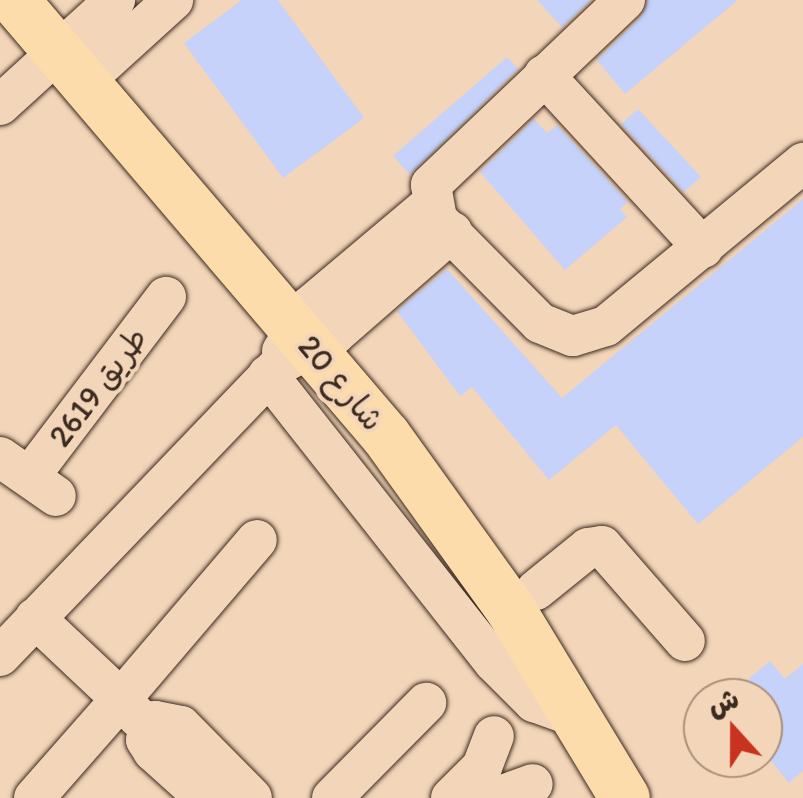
<!DOCTYPE html>
<meta charset="utf-8">
<style>
body{margin:0}
#map{position:relative;width:803px;height:798px;overflow:hidden;background:#f3d5b9;font-family:Itim,"Playpen Sans Arabic",sans-serif}
div>[style]{position:absolute}
.building>*{inset:0;background:#c6d2f9}
.roads{filter:drop-shadow(0 0 2px #3b2a1e) drop-shadow(0 0 2px #3b2a1e)}
.minor>*{height:40px;margin:-20px;padding:0 20px;transform-origin:20px;border-radius:20px;background:#f3d5b9}
.major>*{height:50px;margin:-25px;padding:0 25px;transform-origin:25px;border-radius:25px;background:#fddcac}
span{translate:-50% -50%;white-space:nowrap;text-align:center;line-height:1.15;-webkit-text-stroke:8px #f3d5b9;paint-order:stroke}
.street-label{font-size:32px;color:#3b2a1e}
.north{position:absolute;left:683px;top:678px;width:100px;height:100px;box-sizing:border-box;background:#f3d5b9;border:2px solid #a9917b;border-radius:50%;rotate:339deg;font-size:28px;font-weight:700;line-height:40px;text-align:center;color:#3b2a1e}
.north::after{content:'';display:block;margin:auto;width:35px;height:45px;background:#c8321e;clip-path:polygon(50% 0,100% 100%,50% 72%,0 100%)}
</style>
<div id="map">
<div class="building">
<i style="clip-path:polygon(242px 0,278px 0,364px 118px,283px 178px,184px 43px)"></i>
<i style="clip-path:polygon(537px 0,591px 0,562px 27px)"></i>
<i style="clip-path:polygon(648px 0,738px 0,625px 94px,597px 60px,641px 17px)"></i>
<i style="clip-path:polygon(507px 57px,518px 69px,410px 175px,393px 156px)"></i>
<i style="clip-path:polygon(638px 109px,701px 177px,684px 192px,621px 124px)"></i>
<i style="clip-path:polygon(534px 119px,547px 133px,557px 125px,628px 202px,620px 209px,627px 217px,565px 270px,480px 172px)"></i>
<i style="clip-path:polygon(803px 199px,803px 437px,698px 524px,616px 425px,549px 480px,472px 387px,460px 396px,397px 311px,447px 269px,562px 398px)"></i>
<i style="clip-path:polygon(770px 661px,785px 679px,803px 664px,803px 771px,789px 783px,763px 751px,763px 698px,725px 698px)"></i>
</div>
<div class="roads">
<div class="minor">
<i style="left:625px;top:0;width:268px;rotate:136.4deg"></i>
<i style="left:431px;top:185px;width:35px;rotate:80deg"></i>
<i style="left:437px;top:219px;width:146px;rotate:45.3deg"></i>
<i style="left:540px;top:323px;width:35px;rotate:22deg"></i>
<i style="left:573px;top:336px;width:34px;rotate:-17deg"></i>
<i style="left:606px;top:326px;width:256px;rotate:-39.6deg"></i>
<i style="left:544px;top:75px;width:235px;rotate:47.4deg"></i>
<i style="left:83px;top:82px;width:122px;rotate:-42.3deg"></i>
<i style="left:0;top:105px;width:156px;rotate:-42.4deg"></i>
<i style="left:282px;top:351px;width:53px;rotate:-58.1deg"></i>
<i style="left:310px;top:306px;width:158px;rotate:-40.1deg"></i>
<i style="left:268px;top:375px;width:365px;rotate:51.8deg"></i>
<i style="left:494px;top:662px;width:57px;rotate:45deg"></i>
<i style="left:534px;top:702px;width:45px;rotate:19.7deg"></i>
<i style="left:0;top:457px;width:68px;rotate:34.9deg"></i>
<i style="left:30px;top:476px;width:225px;rotate:-52.8deg"></i>
<i style="left:536px;top:590px;width:67px;rotate:-38.9deg"></i>
<i style="left:588px;top:548px;width:14px;rotate:-8deg"></i>
<i style="left:602px;top:546px;width:126px;rotate:48.9deg"></i>
<i style="left:35px;top:618px;width:118px;rotate:43.3deg"></i>
<i style="left:121px;top:699px;width:209px;rotate:-49.5deg"></i>
<i style="left:0;top:656px;width:403px;rotate:-46.2deg"></i>
<i style="left:279px;top:365px;width:63px;rotate:-28.6deg"></i>
<i style="left:334px;top:335px;width:157px;rotate:-41.1deg"></i>
<i style="left:34px;top:798px;width:132px;rotate:-48.7deg"></i>
<i style="left:121px;top:699px;width:26px;rotate:47deg"></i>
<i style="left:205px;top:798px;width:70px;rotate:-137.9deg"></i>
<i style="left:153px;top:751px;width:13px;rotate:-122deg"></i>
<i style="left:146px;top:740px;width:21px;rotate:-65deg"></i>
<i style="left:155px;top:721px;width:26px;rotate:11deg"></i>
<i style="left:181px;top:726px;width:101px;rotate:45.4deg"></i>
<i style="left:332px;top:798px;width:134px;rotate:-45.3deg"></i>
<i style="left:451px;top:798px;width:44px;rotate:-45deg"></i>
<i style="left:482px;top:767px;width:33px;rotate:-69deg"></i>
<i style="left:494px;top:798px;width:41px;rotate:-19.7deg"></i>
</div>
<div class="major">
<i style="left:14px;top:0;width:573px;rotate:49.53deg"></i>
<i style="left:386px;top:436px;width:214px;rotate:54.3deg"></i>
<i style="left:511px;top:610px;width:220px;rotate:58.8deg"></i>
</div>
</div>
<div class="street-label">
<span style="left:341px;top:383px;rotate:50deg">شارع 20</span>
<span style="left:98px;top:387px;rotate:-53deg">طريق 2619</span>
</div>
<div class="north">ش</div>
</div>
